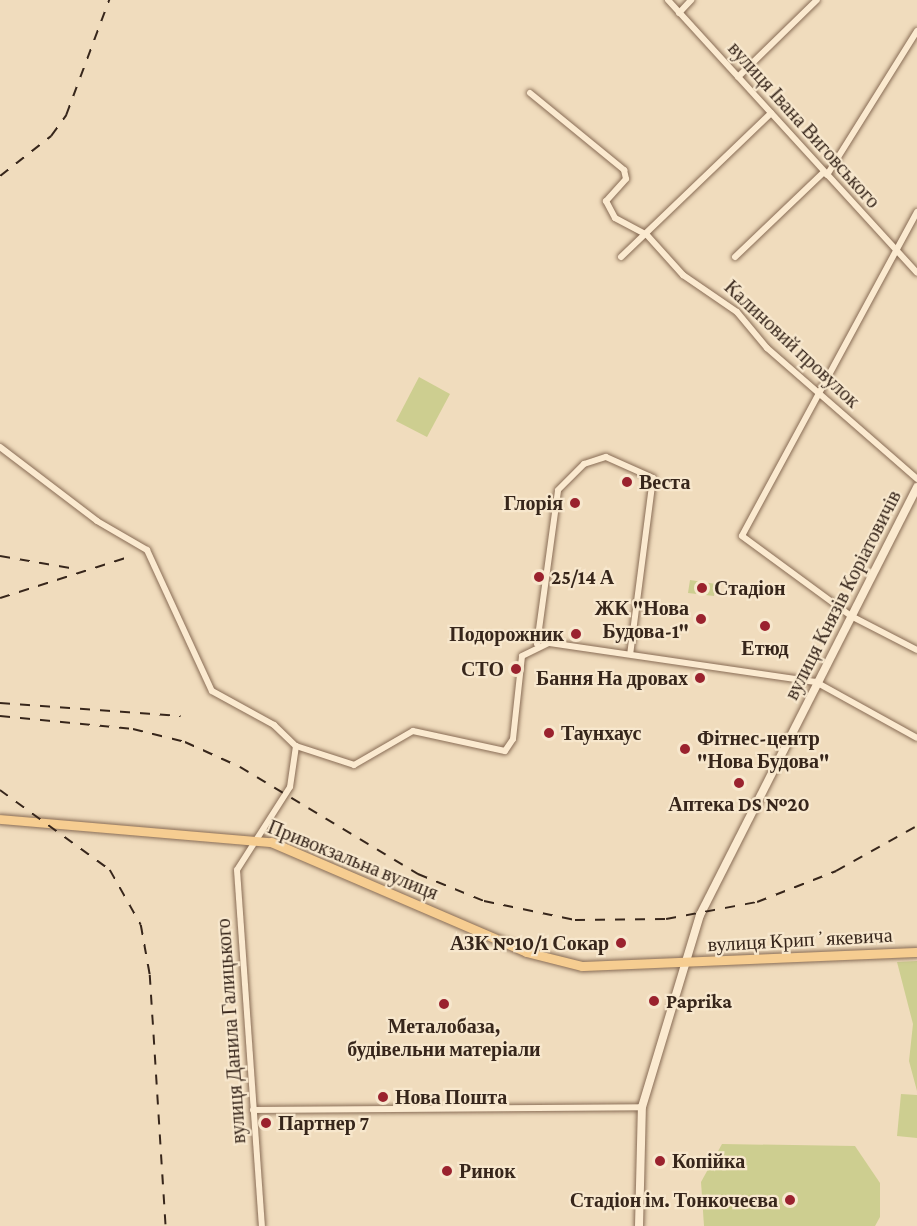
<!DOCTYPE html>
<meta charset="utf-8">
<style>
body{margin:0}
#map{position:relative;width:917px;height:1226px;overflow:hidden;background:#f0dcbd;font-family:"Crimson Pro",serif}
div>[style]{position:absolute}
.green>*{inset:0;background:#cdce90}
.roads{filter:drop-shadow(0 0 2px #886c55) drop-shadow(0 0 2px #886c55)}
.minor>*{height:6px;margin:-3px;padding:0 3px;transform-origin:3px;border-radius:3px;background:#fbead0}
.secondary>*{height:8px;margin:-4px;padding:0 4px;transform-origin:4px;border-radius:4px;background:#fbead0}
.primary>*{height:9px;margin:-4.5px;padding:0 4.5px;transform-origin:4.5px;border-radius:4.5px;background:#f6cd91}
.rail>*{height:1.5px;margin-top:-0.75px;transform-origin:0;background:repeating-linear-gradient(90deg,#37261b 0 10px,transparent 0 20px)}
.dots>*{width:16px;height:16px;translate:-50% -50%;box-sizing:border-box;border:3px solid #f7e7cd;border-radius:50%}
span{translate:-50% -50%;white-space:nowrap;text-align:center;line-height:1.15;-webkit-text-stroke:4.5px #f7e7cd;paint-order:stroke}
.street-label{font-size:20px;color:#37261b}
.poi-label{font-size:20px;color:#37261b;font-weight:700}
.left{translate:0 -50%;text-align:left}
.right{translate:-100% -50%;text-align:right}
</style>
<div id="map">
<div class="green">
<i style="clip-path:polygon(419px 377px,450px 394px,427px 437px,396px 421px)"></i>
<i style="clip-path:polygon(690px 580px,716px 584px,714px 596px,688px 593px)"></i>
<i style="clip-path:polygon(917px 961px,917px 1091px,909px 1061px,913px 1024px,897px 962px)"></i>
<i style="clip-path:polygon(901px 1094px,917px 1095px,917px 1138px,897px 1136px)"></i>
<i style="clip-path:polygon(722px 1144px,855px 1146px,880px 1183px,880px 1217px,875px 1226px,704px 1226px,701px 1182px)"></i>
</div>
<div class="roads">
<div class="minor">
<i style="left:668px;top:0;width:369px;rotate:47.6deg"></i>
<i style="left:679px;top:13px;width:18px;rotate:-47deg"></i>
<i style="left:738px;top:77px;width:110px;rotate:-44.3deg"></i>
<i style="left:530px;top:93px;width:122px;rotate:39.3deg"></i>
<i style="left:624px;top:170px;width:9px;rotate:77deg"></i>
<i style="left:626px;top:179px;width:30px;rotate:132deg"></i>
<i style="left:606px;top:201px;width:19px;rotate:62deg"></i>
<i style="left:615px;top:218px;width:36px;rotate:28deg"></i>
<i style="left:647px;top:235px;width:54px;rotate:48deg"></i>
<i style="left:683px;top:275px;width:65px;rotate:34.4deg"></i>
<i style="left:737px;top:312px;width:47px;rotate:50.2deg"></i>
<i style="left:767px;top:348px;width:199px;rotate:41.1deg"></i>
<i style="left:827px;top:175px;width:170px;rotate:-58deg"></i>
<i style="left:917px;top:212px;width:368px;rotate:118.4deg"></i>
<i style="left:742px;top:536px;width:135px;rotate:36.3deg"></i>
<i style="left:851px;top:616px;width:74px;rotate:27.3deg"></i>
<i style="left:621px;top:257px;width:208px;rotate:-43.8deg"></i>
<i style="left:735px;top:257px;width:123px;rotate:-43.7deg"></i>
<i style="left:0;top:447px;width:122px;rotate:37.3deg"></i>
<i style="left:97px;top:521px;width:58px;rotate:30.1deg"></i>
<i style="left:147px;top:550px;width:155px;rotate:65.3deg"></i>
<i style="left:212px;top:691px;width:71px;rotate:28.7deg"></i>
<i style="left:274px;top:725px;width:30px;rotate:44deg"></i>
<i style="left:296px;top:746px;width:41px;rotate:98.3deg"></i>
<i style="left:290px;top:787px;width:98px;rotate:122.6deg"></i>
<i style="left:237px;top:870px;width:357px;rotate:86deg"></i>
<i style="left:537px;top:644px;width:155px;rotate:-82.2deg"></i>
<i style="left:558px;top:490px;width:37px;rotate:-45deg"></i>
<i style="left:584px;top:464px;width:23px;rotate:-18deg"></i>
<i style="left:606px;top:457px;width:51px;rotate:24.1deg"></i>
<i style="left:653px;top:478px;width:177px;rotate:97.4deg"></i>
<i style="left:296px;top:746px;width:61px;rotate:18.1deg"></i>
<i style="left:354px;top:765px;width:68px;rotate:-30deg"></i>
<i style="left:413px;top:731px;width:94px;rotate:12.3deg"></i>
<i style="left:505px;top:751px;width:14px;rotate:-56deg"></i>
<i style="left:513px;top:739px;width:83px;rotate:-83.8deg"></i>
<i style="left:522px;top:656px;width:30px;rotate:-26deg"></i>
<i style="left:549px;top:643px;width:270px;rotate:8.3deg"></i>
<i style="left:816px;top:682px;width:115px;rotate:29deg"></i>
<i style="left:253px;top:1110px;width:389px;rotate:-0.4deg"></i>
</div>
<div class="secondary">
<i style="left:639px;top:1226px;width:119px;rotate:-88.6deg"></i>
<i style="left:642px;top:1107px;width:201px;rotate:-73.2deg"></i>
<i style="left:700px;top:915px;width:480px;rotate:-63.1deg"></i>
</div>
<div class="primary">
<i style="left:0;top:819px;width:272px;rotate:4.9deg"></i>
<i style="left:271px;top:842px;width:278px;rotate:23.3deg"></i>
<i style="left:526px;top:952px;width:58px;rotate:14deg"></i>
<i style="left:582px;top:966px;width:335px;rotate:-2.4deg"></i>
</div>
</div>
<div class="rail">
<i style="left:0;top:176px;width:65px;rotate:-38.1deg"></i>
<i style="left:51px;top:136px;width:26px;rotate:-54deg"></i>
<i style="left:66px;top:115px;width:123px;rotate:-69.5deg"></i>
<i style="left:0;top:556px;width:77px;rotate:9.7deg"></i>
<i style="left:0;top:598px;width:139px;rotate:-17.7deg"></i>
<i style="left:0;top:703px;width:181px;rotate:4.1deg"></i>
<i style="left:0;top:716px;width:134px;rotate:5.6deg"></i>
<i style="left:133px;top:729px;width:54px;rotate:14deg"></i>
<i style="left:185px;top:742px;width:60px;rotate:24.4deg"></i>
<i style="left:240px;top:767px;width:208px;rotate:31deg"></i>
<i style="left:418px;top:874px;width:71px;rotate:22.2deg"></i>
<i style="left:484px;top:901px;width:93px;rotate:11.8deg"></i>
<i style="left:575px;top:920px;width:91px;rotate:-0.6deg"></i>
<i style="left:666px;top:919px;width:93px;rotate:-10.6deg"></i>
<i style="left:757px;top:902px;width:85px;rotate:-21.4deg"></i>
<i style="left:836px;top:871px;width:93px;rotate:-29.1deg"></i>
<i style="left:0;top:790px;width:136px;rotate:36deg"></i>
<i style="left:110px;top:870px;width:63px;rotate:60.6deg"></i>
<i style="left:141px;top:925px;width:51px;rotate:79.8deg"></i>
<i style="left:150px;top:975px;width:252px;rotate:86.4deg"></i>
</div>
<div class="dots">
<i style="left:627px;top:482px;background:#9a222e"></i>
<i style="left:575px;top:503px;background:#9a222e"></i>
<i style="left:539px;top:577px;background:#9a222e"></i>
<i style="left:702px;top:588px;background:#9a222e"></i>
<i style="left:701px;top:619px;background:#9a222e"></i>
<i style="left:765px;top:626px;background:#9a222e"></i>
<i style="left:576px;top:634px;background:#9a222e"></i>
<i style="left:516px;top:669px;background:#9a222e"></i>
<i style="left:700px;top:678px;background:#9a222e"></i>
<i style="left:549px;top:733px;background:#9a222e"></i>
<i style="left:685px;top:749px;background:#9a222e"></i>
<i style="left:739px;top:783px;background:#9a222e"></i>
<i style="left:621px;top:943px;background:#9a222e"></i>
<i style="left:654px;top:1001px;background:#9a222e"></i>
<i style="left:444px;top:1004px;background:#9a222e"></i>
<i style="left:383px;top:1097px;background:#9a222e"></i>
<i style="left:266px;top:1123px;background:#9a222e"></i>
<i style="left:660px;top:1161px;background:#9a222e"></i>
<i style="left:447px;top:1171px;background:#9a222e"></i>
<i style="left:790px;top:1200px;background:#9a222e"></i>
</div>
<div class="street-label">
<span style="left:804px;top:125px;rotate:48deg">вулиця Івана Виговського</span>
<span style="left:792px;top:344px;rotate:43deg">Калиновий провулок</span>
<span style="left:843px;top:595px;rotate:-63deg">вулиця Князів Коріатовичів</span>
<span style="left:353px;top:860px;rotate:22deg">Привокзальна вулиця</span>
<span style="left:800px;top:940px;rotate:-3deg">вулиця Крипʼякевича</span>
<span style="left:231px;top:1031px;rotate:-94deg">вулиця Данила Галицького</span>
</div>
<div class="poi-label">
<span class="left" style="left:639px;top:482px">Веста</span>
<span class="right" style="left:563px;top:503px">Глорія</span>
<span class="left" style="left:551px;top:577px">25/14 А</span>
<span class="left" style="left:714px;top:588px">Стадіон</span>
<span class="right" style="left:689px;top:620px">ЖК "Нова<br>Будова-1"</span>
<span class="right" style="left:564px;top:634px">Подорожник</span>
<span style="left:765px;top:648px">Етюд</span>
<span class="right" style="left:504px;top:669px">СТО</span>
<span class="right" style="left:688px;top:678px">Бання На дровах</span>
<span class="left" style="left:561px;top:733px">Таунхаус</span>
<span class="left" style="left:697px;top:750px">Фітнес-центр<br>"Нова Будова"</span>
<span style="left:739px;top:804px">Аптека DS №20</span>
<span class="right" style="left:609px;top:943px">АЗК №10/1 Сокар</span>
<span class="left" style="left:666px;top:1001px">Paprika</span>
<span style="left:444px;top:1038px">Металобаза,<br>будівельни матеріали</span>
<span class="left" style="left:395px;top:1097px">Нова Пошта</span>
<span class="left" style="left:278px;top:1123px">Партнер 7</span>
<span class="left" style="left:672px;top:1161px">Копійка</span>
<span class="left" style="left:459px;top:1171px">Ринок</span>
<span class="right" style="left:778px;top:1200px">Стадіон ім. Тонкочеєва</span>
</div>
</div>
